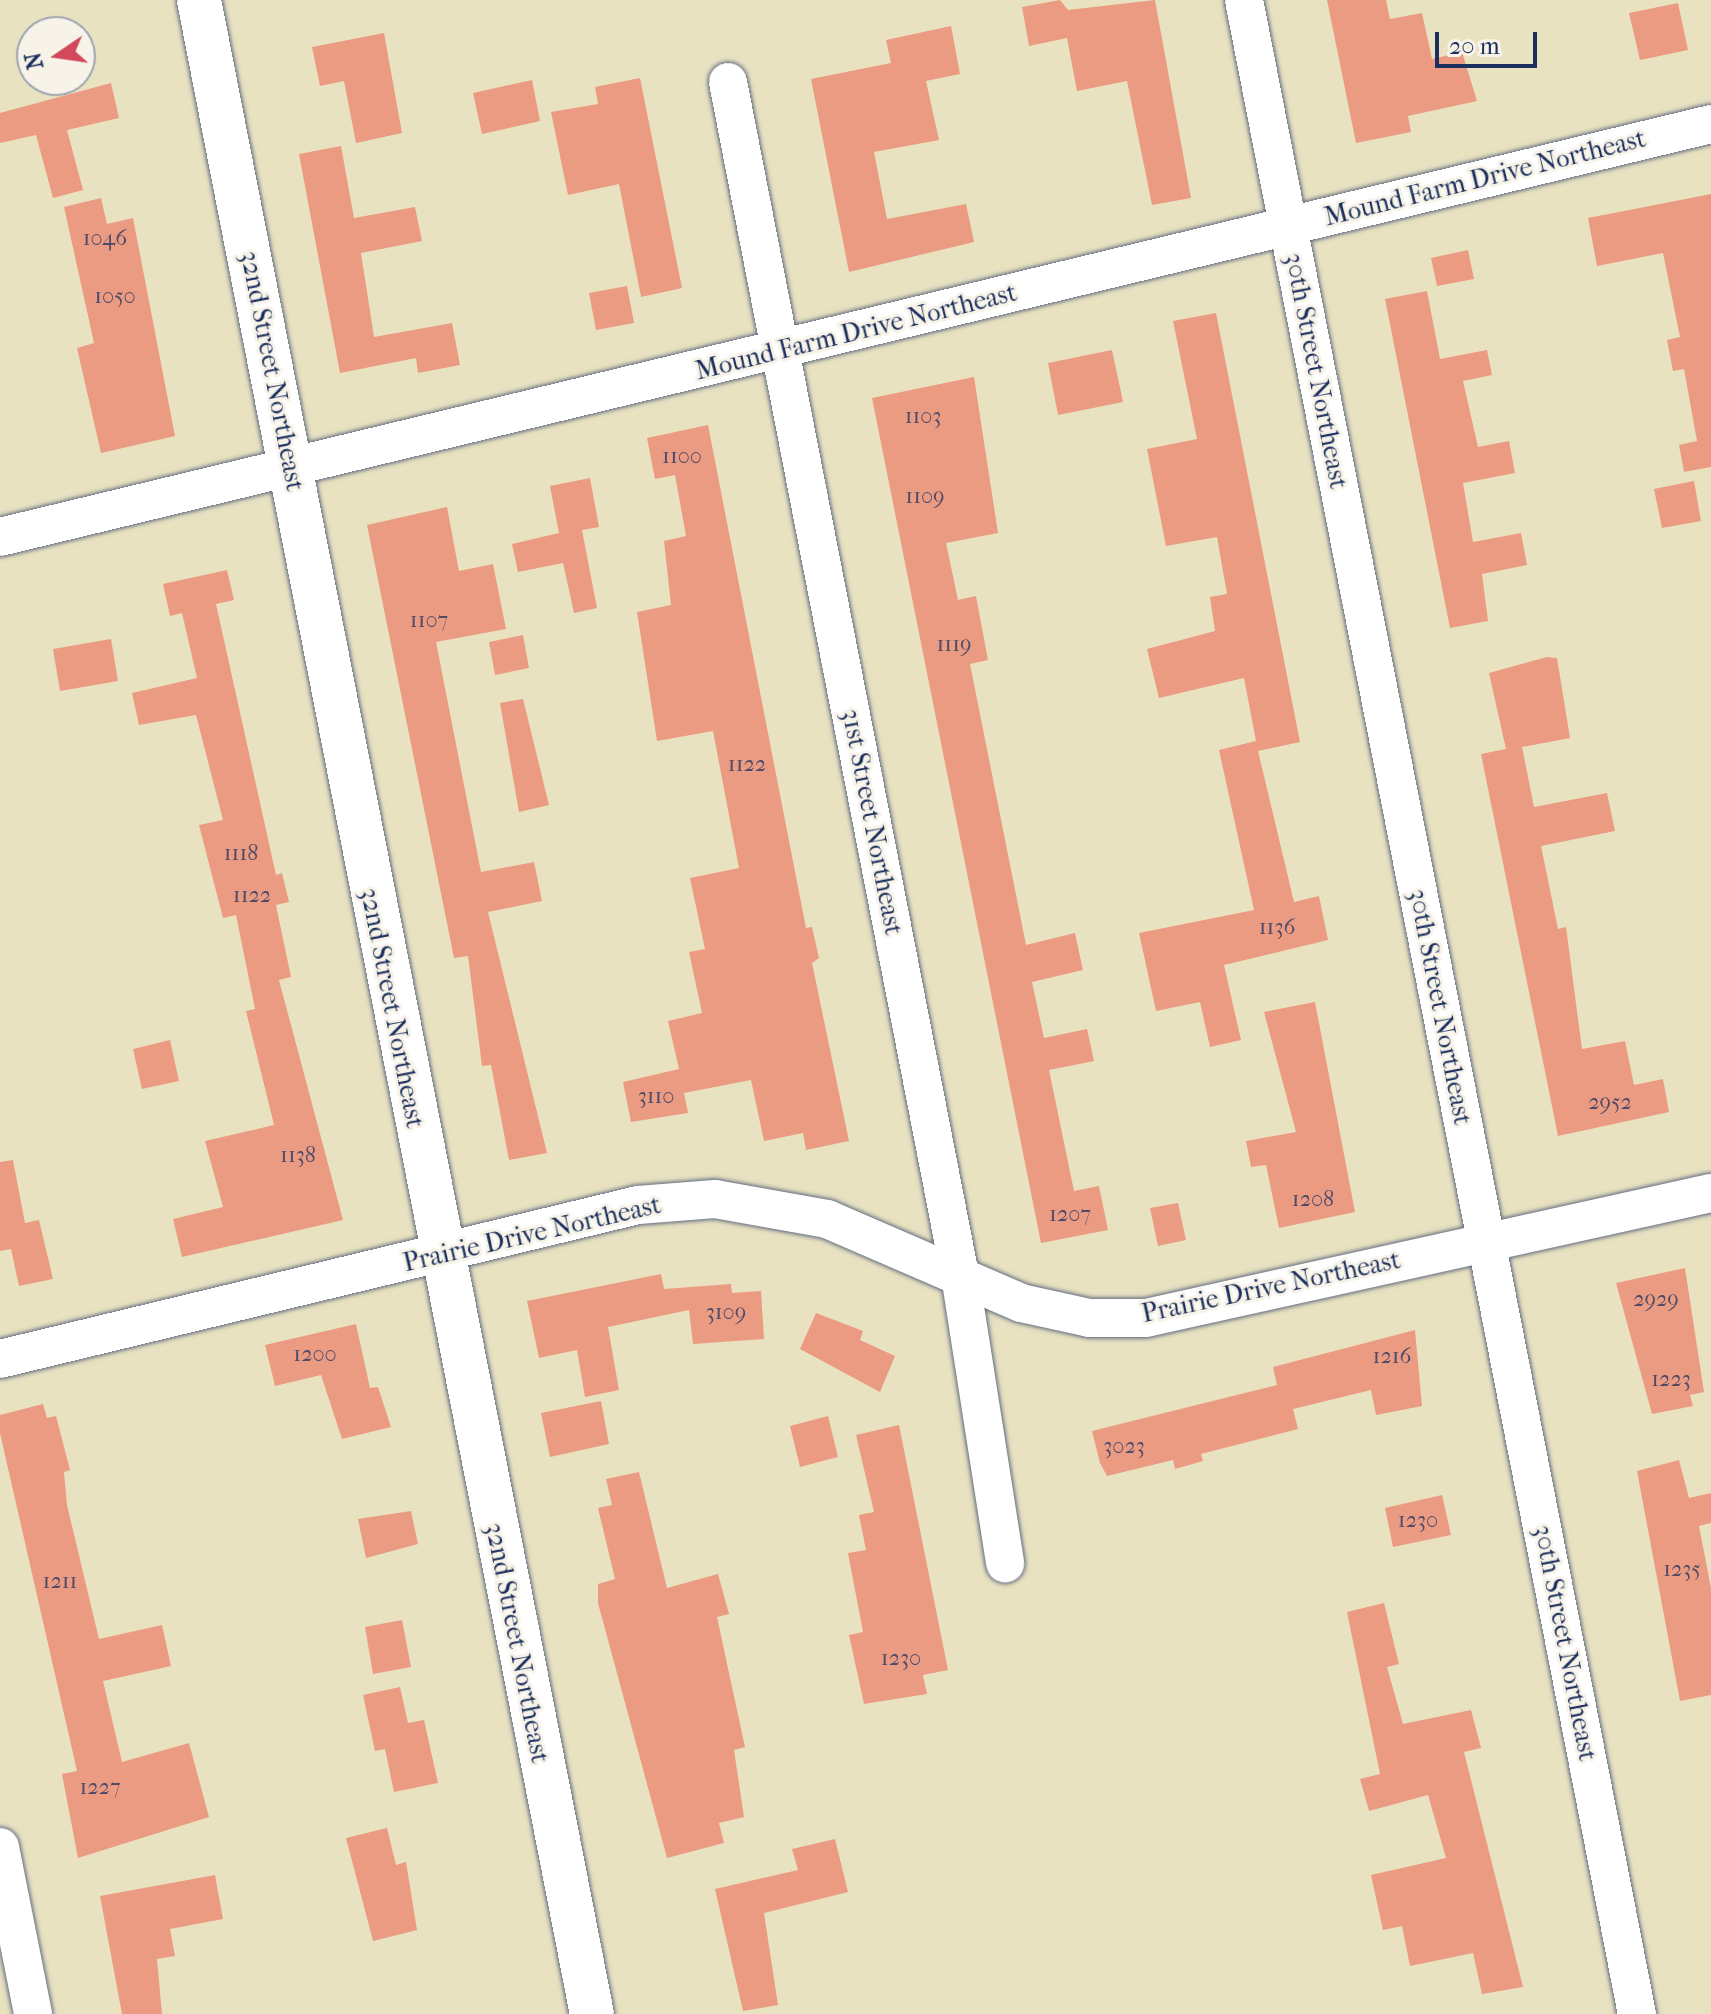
<!DOCTYPE html>
<style>
body{margin:0}
#map{position:relative;width:1711px;height:2014px;overflow:hidden;background:#e9e2c1;font-family:"IM FELL French Canon",serif}
div>[style]{position:absolute}
.building>*{inset:0;background:#eb9b82}
.roads{filter:drop-shadow(0 0 2px #636e81) drop-shadow(0 0 2px #636e81)}
.street>*{height:38px;margin:-19px;padding:0 19px;transform-origin:19px;border-radius:19px;background:#fff}
.secondary>*{height:44px;margin:-22px;padding:0 22px;transform-origin:22px;border-radius:22px;background:#fff}
span{translate:-50% -50%;white-space:nowrap;text-align:center;line-height:1.15;-webkit-text-stroke:6px #f7f3e8;paint-order:stroke}
.number-label{font-size:22px;color:#4f4a67}
.number-label span{-webkit-text-stroke-width:0}
.street-label{font-size:26px;color:#1b2f5e}
.north{position:absolute;left:16px;top:16px;width:80px;height:80px;box-sizing:border-box;background:#f7f3e8;border:2px solid #9fa5b1;border-radius:50%;rotate:257deg;font-size:22px;font-weight:700;line-height:32px;text-align:center;color:#1b2f5e}
.north::after{content:'';display:block;margin:auto;width:28px;height:36px;background:#d1495b;clip-path:polygon(50% 0,100% 100%,50% 72%,0 100%)}
.scale{position:absolute;left:1435px;top:32px;width:102px;height:36px;box-sizing:border-box;border:4px solid #1b2f5e;border-top:0;padding-left:10px;font-size:24px;line-height:28px;white-space:nowrap;color:#1b2f5e;-webkit-text-stroke:6px #f7f3e8;paint-order:stroke}
</style>
<div id="map">
<div class="building">
<i style="clip-path:polygon(1060px 0,1068px 10px,1155px 0,1191px 198px,1152px 205px,1127px 81px,1077px 91px,1067px 38px,1029px 46px,1022px 7px)"></i>
<i style="clip-path:polygon(1327px 0,1386px 0,1390px 19px,1422px 13px,1432px 59px,1462px 52px,1477px 101px,1408px 116px,1411px 132px,1356px 143px)"></i>
<i style="clip-path:polygon(1678px 3px,1688px 50px,1640px 60px,1629px 13px)"></i>
<i style="clip-path:polygon(951px 26px,960px 74px,926px 81px,939px 140px,874px 152px,887px 219px,966px 204px,974px 242px,849px 272px,811px 79px,891px 63px,886px 40px)"></i>
<i style="clip-path:polygon(384px 33px,402px 133px,356px 143px,344px 81px,320px 86px,312px 47px)"></i>
<i style="clip-path:polygon(640px 78px,682px 288px,641px 297px,619px 184px,568px 195px,551px 112px,598px 104px,595px 87px)"></i>
<i style="clip-path:polygon(532px 80px,540px 121px,482px 134px,473px 93px)"></i>
<i style="clip-path:polygon(111px 83px,119px 118px,67px 130px,83px 190px,53px 198px,36px 135px,0 143px,0 113px)"></i>
<i style="clip-path:polygon(341px 146px,354px 218px,415px 207px,422px 241px,361px 253px,374px 337px,452px 323px,460px 365px,418px 373px,416px 358px,340px 373px,299px 154px)"></i>
<i style="clip-path:polygon(1711px 194px,1711px 467px,1684px 472px,1679px 445px,1697px 441px,1684px 369px,1673px 371px,1667px 340px,1680px 337px,1663px 253px,1597px 266px,1588px 218px)"></i>
<i style="clip-path:polygon(101px 198px,107px 224px,133px 218px,175px 436px,101px 453px,77px 348px,94px 343px,64px 207px)"></i>
<i style="clip-path:polygon(1468px 250px,1474px 279px,1437px 286px,1431px 258px)"></i>
<i style="clip-path:polygon(627px 286px,634px 323px,596px 330px,589px 293px)"></i>
<i style="clip-path:polygon(1427px 291px,1440px 359px,1487px 350px,1492px 375px,1463px 381px,1478px 447px,1509px 441px,1515px 473px,1463px 483px,1473px 542px,1521px 533px,1527px 565px,1482px 574px,1488px 621px,1450px 628px,1385px 299px)"></i>
<i style="clip-path:polygon(1216px 313px,1300px 742px,1258px 751px,1294px 902px,1319px 896px,1328px 940px,1224px 965px,1241px 1040px,1210px 1047px,1200px 1002px,1156px 1011px,1139px 933px,1254px 910px,1219px 750px,1256px 741px,1244px 678px,1159px 698px,1147px 649px,1215px 631px,1210px 597px,1227px 594px,1217px 537px,1166px 546px,1147px 449px,1197px 439px,1173px 321px)"></i>
<i style="clip-path:polygon(1112px 350px,1123px 402px,1058px 415px,1048px 363px)"></i>
<i style="clip-path:polygon(974px 377px,998px 533px,946px 543px,958px 600px,976px 596px,988px 660px,970px 664px,1026px 945px,1075px 933px,1083px 970px,1032px 982px,1044px 1038px,1087px 1029px,1094px 1061px,1049px 1070px,1074px 1191px,1099px 1186px,1108px 1230px,1041px 1243px,872px 398px)"></i>
<i style="clip-path:polygon(708px 425px,806px 928px,812px 927px,819px 958px,812px 963px,849px 1141px,806px 1150px,803px 1133px,764px 1141px,751px 1080px,684px 1093px,682px 1083px,688px 1113px,631px 1122px,623px 1082px,679px 1069px,668px 1021px,702px 1013px,689px 952px,705px 949px,690px 878px,739px 868px,713px 731px,657px 741px,637px 612px,671px 605px,664px 541px,686px 536px,675px 475px,655px 479px,647px 438px)"></i>
<i style="clip-path:polygon(590px 478px,599px 527px,582px 530px,597px 608px,574px 613px,563px 563px,518px 572px,512px 544px,559px 533px,550px 486px)"></i>
<i style="clip-path:polygon(1694px 481px,1701px 521px,1662px 528px,1654px 489px)"></i>
<i style="clip-path:polygon(447px 507px,459px 571px,493px 564px,506px 629px,436px 642px,481px 872px,534px 862px,542px 901px,488px 912px,547px 1153px,509px 1160px,491px 1065px,482px 1066px,468px 956px,454px 958px,367px 525px)"></i>
<i style="clip-path:polygon(227px 570px,234px 600px,216px 604px,276px 875px,282px 873px,289px 902px,276px 905px,291px 977px,279px 980px,343px 1220px,182px 1257px,173px 1219px,223px 1207px,205px 1141px,274px 1125px,246px 1011px,255px 1009px,236px 915px,223px 918px,199px 825px,223px 820px,196px 715px,139px 725px,132px 693px,197px 678px,182px 613px,170px 616px,163px 584px)"></i>
<i style="clip-path:polygon(523px 635px,529px 668px,495px 675px,489px 642px)"></i>
<i style="clip-path:polygon(111px 639px,118px 681px,60px 691px,53px 649px)"></i>
<i style="clip-path:polygon(1547px 657px,1557px 658px,1570px 738px,1522px 747px,1534px 807px,1607px 793px,1615px 831px,1541px 846px,1558px 929px,1566px 927px,1582px 1049px,1625px 1041px,1634px 1085px,1663px 1079px,1669px 1112px,1558px 1136px,1481px 754px,1506px 749px,1489px 673px)"></i>
<i style="clip-path:polygon(523px 699px,549px 805px,519px 812px,500px 703px)"></i>
<i style="clip-path:polygon(1315px 1002px,1355px 1212px,1279px 1228px,1266px 1165px,1251px 1167px,1246px 1141px,1296px 1132px,1264px 1012px)"></i>
<i style="clip-path:polygon(170px 1040px,179px 1081px,142px 1089px,133px 1049px)"></i>
<i style="clip-path:polygon(13px 1160px,25px 1223px,39px 1220px,53px 1279px,19px 1286px,11px 1249px,0 1251px,0 1162px)"></i>
<i style="clip-path:polygon(1178px 1203px,1186px 1240px,1158px 1246px,1150px 1208px)"></i>
<i style="clip-path:polygon(1685px 1268px,1704px 1392px,1690px 1395px,1693px 1406px,1652px 1414px,1616px 1283px)"></i>
<i style="clip-path:polygon(661px 1274px,664px 1289px,731px 1284px,732px 1293px,761px 1291px,764px 1339px,693px 1344px,689px 1310px,608px 1327px,619px 1390px,585px 1397px,577px 1350px,539px 1358px,527px 1301px)"></i>
<i style="clip-path:polygon(816px 1313px,863px 1331px,860px 1340px,895px 1356px,880px 1392px,800px 1349px)"></i>
<i style="clip-path:polygon(356px 1324px,370px 1388px,378px 1387px,391px 1427px,342px 1439px,321px 1375px,275px 1386px,265px 1345px)"></i>
<i style="clip-path:polygon(1415px 1330px,1422px 1406px,1376px 1415px,1371px 1390px,1293px 1409px,1298px 1429px,1201px 1454px,1203px 1461px,1175px 1469px,1173px 1460px,1107px 1476px,1100px 1463px,1092px 1431px,1277px 1385px,1273px 1367px)"></i>
<i style="clip-path:polygon(601px 1401px,609px 1444px,550px 1457px,541px 1413px)"></i>
<i style="clip-path:polygon(43px 1404px,47px 1418px,56px 1416px,70px 1470px,64px 1472px,67px 1505px,99px 1639px,162px 1625px,171px 1666px,103px 1681px,122px 1762px,189px 1743px,209px 1817px,78px 1858px,62px 1774px,77px 1771px,0 1433px,0 1415px)"></i>
<i style="clip-path:polygon(828px 1416px,838px 1457px,800px 1467px,790px 1426px)"></i>
<i style="clip-path:polygon(899px 1425px,948px 1670px,923px 1675px,927px 1694px,864px 1704px,849px 1635px,863px 1632px,848px 1553px,866px 1550px,859px 1515px,874px 1512px,856px 1435px)"></i>
<i style="clip-path:polygon(1679px 1460px,1689px 1498px,1711px 1493px,1711px 1523px,1699px 1526px,1711px 1588px,1711px 1695px,1680px 1701px,1637px 1471px)"></i>
<i style="clip-path:polygon(639px 1472px,667px 1588px,718px 1574px,729px 1614px,717px 1617px,745px 1747px,734px 1750px,744px 1817px,719px 1823px,724px 1843px,667px 1858px,598px 1603px,598px 1584px,615px 1579px,598px 1508px,612px 1505px,606px 1479px)"></i>
<i style="clip-path:polygon(1442px 1495px,1451px 1535px,1393px 1547px,1385px 1508px)"></i>
<i style="clip-path:polygon(411px 1511px,418px 1544px,366px 1558px,358px 1519px)"></i>
<i style="clip-path:polygon(1384px 1603px,1399px 1664px,1387px 1667px,1403px 1724px,1471px 1710px,1481px 1748px,1464px 1752px,1523px 1987px,1482px 1994px,1473px 1953px,1410px 1966px,1402px 1926px,1383px 1930px,1371px 1875px,1446px 1858px,1428px 1795px,1369px 1811px,1360px 1779px,1380px 1774px,1347px 1612px)"></i>
<i style="clip-path:polygon(402px 1620px,411px 1667px,373px 1674px,365px 1627px)"></i>
<i style="clip-path:polygon(400px 1687px,408px 1723px,424px 1720px,438px 1783px,394px 1792px,385px 1749px,375px 1751px,363px 1695px)"></i>
<i style="clip-path:polygon(387px 1828px,396px 1865px,406px 1862px,417px 1930px,373px 1941px,346px 1838px)"></i>
<i style="clip-path:polygon(835px 1839px,848px 1892px,764px 1913px,778px 2005px,743px 2011px,715px 1889px,798px 1870px,792px 1849px)"></i>
<i style="clip-path:polygon(215px 1875px,223px 1919px,170px 1929px,175px 1956px,157px 1959px,162px 2014px,122px 2014px,100px 1896px)"></i>
</div>
<div class="roads">
<div class="street">
<i style="left:1244px;top:0;width:2052px;rotate:78.96deg"></i>
<i style="left:728px;top:82px;width:1215px;rotate:79deg"></i>
<i style="left:960px;top:1275px;width:292px;rotate:81.1deg"></i>
<i style="left:0;top:537px;width:1760px;rotate:-13.57deg"></i>
<i style="left:0;top:1359px;width:656px;rotate:-13.57deg"></i>
<i style="left:638px;top:1205px;width:77px;rotate:-4.5deg"></i>
<i style="left:715px;top:1199px;width:114px;rotate:10.1deg"></i>
<i style="left:827px;top:1219px;width:211px;rotate:23.4deg"></i>
<i style="left:1021px;top:1303px;width:70px;rotate:12.4deg"></i>
<i style="left:1089px;top:1318px;width:57px"></i>
<i style="left:1146px;top:1318px;width:579px;rotate:-12.48deg"></i>
<i style="left:0;top:1847px;width:170px;rotate:78.8deg"></i>
</div>
<div class="secondary">
<i style="left:199px;top:0;width:2052px;rotate:78.96deg"></i>
</div>
</div>
<div class="number-label">
<span style="left:105px;top:239px">1046</span>
<span style="left:115px;top:297px">1050</span>
<span style="left:923px;top:417px">1103</span>
<span style="left:682px;top:457px">1100</span>
<span style="left:925px;top:497px">1109</span>
<span style="left:429px;top:621px">1107</span>
<span style="left:954px;top:645px">1119</span>
<span style="left:747px;top:765px">1122</span>
<span style="left:241px;top:854px">1118</span>
<span style="left:252px;top:896px">1122</span>
<span style="left:1277px;top:928px">1136</span>
<span style="left:656px;top:1097px">3110</span>
<span style="left:1610px;top:1103px">2952</span>
<span style="left:298px;top:1156px">1138</span>
<span style="left:1313px;top:1200px">1208</span>
<span style="left:1070px;top:1215px">1207</span>
<span style="left:1656px;top:1300px">2929</span>
<span style="left:726px;top:1313px">3109</span>
<span style="left:315px;top:1355px">1200</span>
<span style="left:1392px;top:1357px">1216</span>
<span style="left:1671px;top:1380px">1223</span>
<span style="left:1124px;top:1447px">3023</span>
<span style="left:1418px;top:1521px">1230</span>
<span style="left:1682px;top:1570px">1235</span>
<span style="left:60px;top:1582px">1211</span>
<span style="left:901px;top:1659px">1230</span>
<span style="left:100px;top:1788px">1227</span>
</div>
<div class="street-label">
<span style="left:1485px;top:178px;rotate:-14deg">Mound Farm Drive Northeast</span>
<span style="left:856px;top:332px;rotate:-14deg">Mound Farm Drive Northeast</span>
<span style="left:272px;top:371px;rotate:79deg">32nd Street Northeast</span>
<span style="left:1316px;top:371px;rotate:79deg">30th Street Northeast</span>
<span style="left:872px;top:822px;rotate:79deg">31st Street Northeast</span>
<span style="left:1440px;top:1007px;rotate:79deg">30th Street Northeast</span>
<span style="left:392px;top:1008px;rotate:79deg">32nd Street Northeast</span>
<span style="left:532px;top:1234px;rotate:-13deg">Prairie Drive Northeast</span>
<span style="left:1271px;top:1287px;rotate:-12deg">Prairie Drive Northeast</span>
<span style="left:517px;top:1643px;rotate:79deg">32nd Street Northeast</span>
<span style="left:1565px;top:1643px;rotate:79deg">30th Street Northeast</span>
</div>
<div class="north">N</div>
<div class="scale">20 m</div>
</div>
